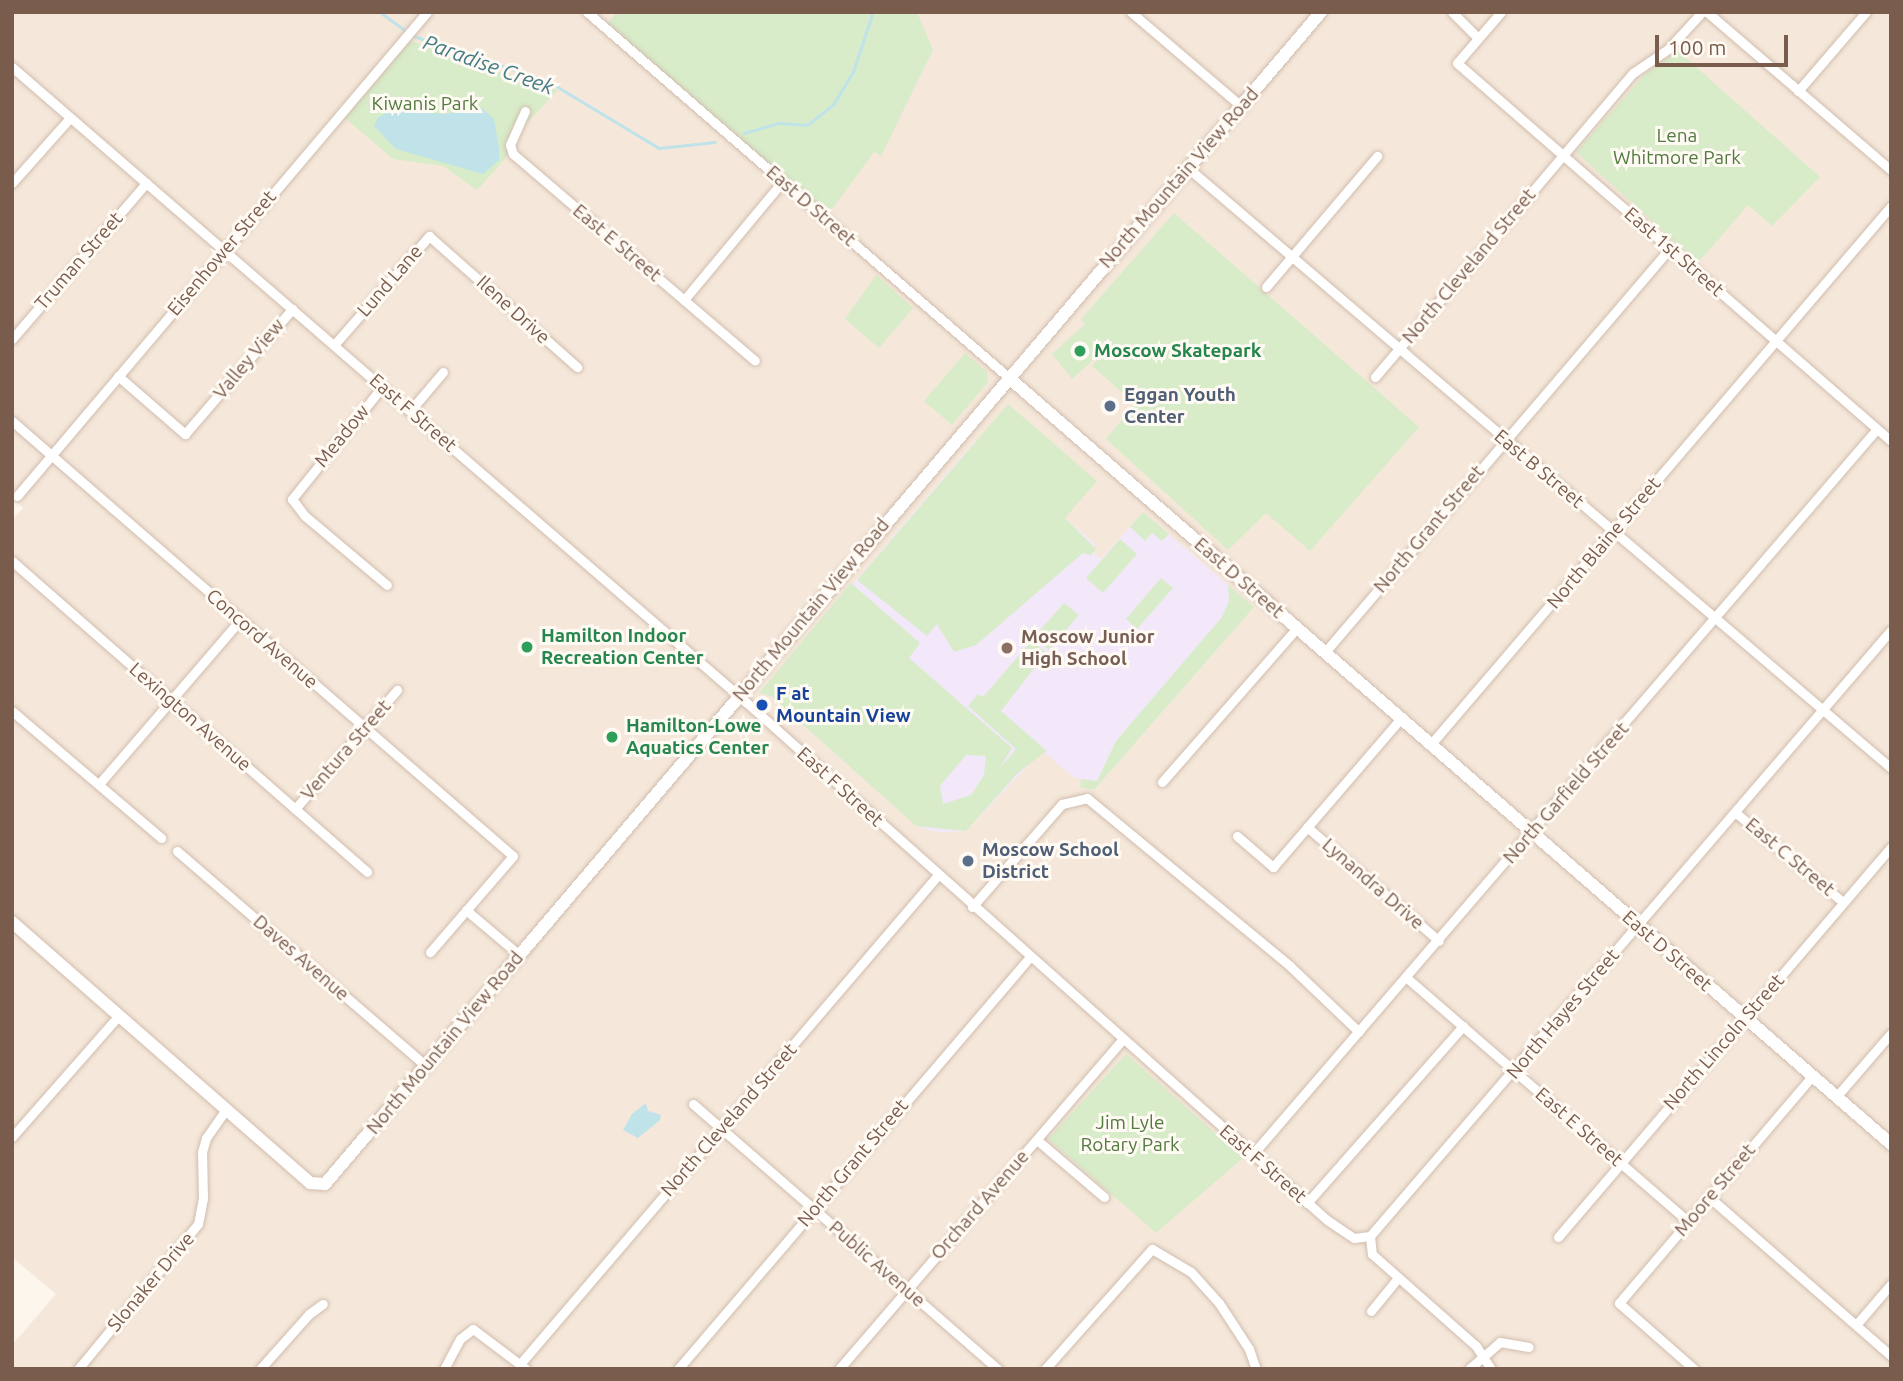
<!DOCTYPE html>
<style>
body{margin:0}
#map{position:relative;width:1903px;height:1381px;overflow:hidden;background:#fdf6ec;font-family:Ubuntu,sans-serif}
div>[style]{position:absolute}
.residential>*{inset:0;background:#f5e8da}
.education>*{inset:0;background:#f3e8fa}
.green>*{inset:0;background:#d8ecc9}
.water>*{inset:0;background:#bfe3e8}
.stream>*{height:2.5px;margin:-1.25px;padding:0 1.25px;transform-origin:1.25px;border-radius:1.25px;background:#bfe3e8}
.roads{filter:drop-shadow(0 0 2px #d1beb0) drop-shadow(0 0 2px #d1beb0)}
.street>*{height:9px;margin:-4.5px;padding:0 4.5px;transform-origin:4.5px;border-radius:4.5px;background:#fff}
.secondary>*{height:12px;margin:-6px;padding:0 6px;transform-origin:6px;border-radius:6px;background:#fff}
.dots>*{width:19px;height:19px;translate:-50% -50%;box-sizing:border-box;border:4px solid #fffaf3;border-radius:50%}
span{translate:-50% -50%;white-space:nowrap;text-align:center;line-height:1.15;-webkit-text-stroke:6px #fffaf3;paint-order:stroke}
.park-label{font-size:19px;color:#537a41}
.street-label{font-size:19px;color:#7a5c4d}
.leisure-label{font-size:19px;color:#27864d;font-weight:700}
.left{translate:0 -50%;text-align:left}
.service-label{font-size:19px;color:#4e5e75;font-weight:700}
.education-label{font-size:19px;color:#785e54;font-weight:700}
.transit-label{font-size:19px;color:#164399;font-weight:700}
.water-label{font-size:21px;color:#437c86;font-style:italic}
.frame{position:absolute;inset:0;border:14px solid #7a5c4d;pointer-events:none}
.scale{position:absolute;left:1655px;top:35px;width:133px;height:32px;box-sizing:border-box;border:4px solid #7a5c4d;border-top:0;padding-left:9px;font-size:21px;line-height:24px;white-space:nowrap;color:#7a5c4d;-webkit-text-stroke:5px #fffaf3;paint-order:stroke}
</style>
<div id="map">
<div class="residential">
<i style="clip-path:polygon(12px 12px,1891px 12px,1891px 1369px,12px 1369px,12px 1345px,56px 1294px,12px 1257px,12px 520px,23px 508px,12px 498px)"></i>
</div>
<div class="education">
<i style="clip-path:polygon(976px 440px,1095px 544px,1094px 553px,1101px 559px,1143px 512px,1254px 607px,1094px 790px,1080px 787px,1081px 779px,1073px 777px,1045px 753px,1039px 754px,966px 831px,938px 832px,916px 826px,791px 714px,771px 696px,759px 693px)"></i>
</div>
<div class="green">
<i style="clip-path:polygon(617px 12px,917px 12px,933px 50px,881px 156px,874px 152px,825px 219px,605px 27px)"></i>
<i style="clip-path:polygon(405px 39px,558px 90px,513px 138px,512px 151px,477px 190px,443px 166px,393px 159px,339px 113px)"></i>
<i style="clip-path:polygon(1678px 51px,1820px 177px,1772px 226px,1748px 205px,1698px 263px,1576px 152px,1645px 74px)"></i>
<i style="clip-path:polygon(1174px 213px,1419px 427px,1310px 551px,1266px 513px,1228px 550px,1106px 439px,1135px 404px,1092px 366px,1110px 348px,1091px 330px,1108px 347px,1072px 379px,1052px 354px,1085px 324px,1081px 319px)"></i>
<i style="clip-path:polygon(876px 275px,913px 308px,879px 348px,845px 319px)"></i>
<i style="clip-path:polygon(965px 353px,987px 372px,988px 382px,952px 425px,924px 401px)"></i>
<i style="clip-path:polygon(1008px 404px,1097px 481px,1065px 518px,1096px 549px,1091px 555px,1083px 553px,976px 645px,954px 652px,937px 624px,927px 636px,857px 580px)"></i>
<i style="clip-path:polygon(1143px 512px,1169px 534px,1162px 541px,1152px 533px,1145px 541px,1130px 527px)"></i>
<i style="clip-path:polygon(1120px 539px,1137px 554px,1103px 593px,1086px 578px)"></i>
<i style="clip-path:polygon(1161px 578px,1173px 588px,1137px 629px,1126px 619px)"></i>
<i style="clip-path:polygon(evenodd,851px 583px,920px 643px,909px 658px,1012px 748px,999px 769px,1016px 749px,968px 706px,978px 694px,983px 697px,1032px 640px,1046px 653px,1001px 711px,1047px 751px,1019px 772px,966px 831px,916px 826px,791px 714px,771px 696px,759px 693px,851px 583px,966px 755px,986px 756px,984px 775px,971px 795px,943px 804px,940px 786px,966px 755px)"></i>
<i style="clip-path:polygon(1228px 585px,1254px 607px,1094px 790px,1080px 787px,1081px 779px,1097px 781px,1116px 741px,1222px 617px,1229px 601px)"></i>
<i style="clip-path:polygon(1064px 603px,1079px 615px,1049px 650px,1034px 637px)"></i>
<i style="clip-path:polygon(1126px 1054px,1243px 1158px,1156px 1233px,1048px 1139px)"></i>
</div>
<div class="water">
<i style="clip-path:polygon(482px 108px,494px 119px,499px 148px,499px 160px,483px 174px,396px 149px,374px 126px,378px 117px,394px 110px,444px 114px)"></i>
<i style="clip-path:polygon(646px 1103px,648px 1111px,661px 1115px,660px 1120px,638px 1138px,623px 1130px,632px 1114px)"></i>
</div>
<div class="stream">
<i style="left:380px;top:12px;width:32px;rotate:36deg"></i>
<i style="left:411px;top:35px;width:145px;rotate:18.6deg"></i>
<i style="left:548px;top:81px;width:130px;rotate:31.1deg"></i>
<i style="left:659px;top:148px;width:56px;rotate:-6.1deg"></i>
<i style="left:744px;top:133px;width:37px;rotate:-16deg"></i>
<i style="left:780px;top:123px;width:27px;rotate:4deg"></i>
<i style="left:807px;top:125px;width:33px;rotate:-38deg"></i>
<i style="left:833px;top:105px;width:39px;rotate:-59deg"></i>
<i style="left:853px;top:72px;width:63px;rotate:-71.6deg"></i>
</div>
<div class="roads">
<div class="street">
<i style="left:587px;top:12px;width:557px;rotate:40.92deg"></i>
<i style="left:1131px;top:12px;width:145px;rotate:40.5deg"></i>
<i style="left:1452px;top:12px;width:35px;rotate:45deg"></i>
<i style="left:1501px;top:12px;width:67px;rotate:130.8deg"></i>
<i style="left:1457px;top:63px;width:576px;rotate:41.05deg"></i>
<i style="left:1707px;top:12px;width:243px;rotate:40.7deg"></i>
<i style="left:12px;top:67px;width:972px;rotate:40.87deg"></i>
<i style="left:747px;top:703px;width:777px;rotate:41.71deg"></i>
<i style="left:1327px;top:1220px;width:32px;rotate:34deg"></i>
<i style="left:1354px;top:1238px;width:16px;rotate:-7deg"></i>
<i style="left:1798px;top:91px;width:104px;rotate:-49.3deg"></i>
<i style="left:525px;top:111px;width:37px;rotate:114deg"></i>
<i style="left:510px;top:145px;width:9px;rotate:72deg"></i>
<i style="left:513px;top:154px;width:318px;rotate:40.5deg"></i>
<i style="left:1188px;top:168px;width:924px;rotate:40.48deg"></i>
<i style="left:12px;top:183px;width:87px;rotate:-48.3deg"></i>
<i style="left:1266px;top:287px;width:172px;rotate:-49.7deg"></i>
<i style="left:684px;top:300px;width:153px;rotate:-50.3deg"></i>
<i style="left:12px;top:339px;width:206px;rotate:-49.3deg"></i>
<i style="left:334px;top:345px;width:145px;rotate:-48.9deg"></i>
<i style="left:429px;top:236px;width:198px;rotate:41.5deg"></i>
<i style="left:118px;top:376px;width:89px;rotate:40.9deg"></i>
<i style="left:185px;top:434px;width:165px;rotate:-49.4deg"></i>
<i style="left:1375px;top:377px;width:399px;rotate:-49.7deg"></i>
<i style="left:1633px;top:73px;width:42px;rotate:-34.4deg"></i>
<i style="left:1668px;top:49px;width:50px;rotate:-47.4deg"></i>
<i style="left:382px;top:387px;width:144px;rotate:128.8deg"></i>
<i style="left:292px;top:499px;width:21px;rotate:53deg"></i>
<i style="left:305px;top:516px;width:107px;rotate:40.1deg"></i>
<i style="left:410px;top:411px;width:51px;rotate:-49.8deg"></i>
<i style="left:12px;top:421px;width:663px;rotate:40.97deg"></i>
<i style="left:513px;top:856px;width:127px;rotate:130.8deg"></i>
<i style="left:17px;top:496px;width:634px;rotate:-49.73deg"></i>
<i style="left:12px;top:561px;width:472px;rotate:41.2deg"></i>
<i style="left:1325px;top:652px;width:531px;rotate:-49.5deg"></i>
<i style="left:12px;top:711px;width:196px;rotate:40.4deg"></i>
<i style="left:1431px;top:744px;width:708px;rotate:-49.47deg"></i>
<i style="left:1162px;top:782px;width:205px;rotate:-48.8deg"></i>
<i style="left:99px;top:784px;width:216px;rotate:-49.3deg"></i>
<i style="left:295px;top:809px;width:157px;rotate:-49.4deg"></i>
<i style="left:1736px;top:813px;width:139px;rotate:39.8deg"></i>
<i style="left:1307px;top:827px;width:174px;rotate:40.8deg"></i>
<i style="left:1237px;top:836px;width:48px;rotate:40.7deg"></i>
<i style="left:1273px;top:867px;width:196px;rotate:-49.3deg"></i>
<i style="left:177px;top:851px;width:329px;rotate:40.8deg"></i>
<i style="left:972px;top:907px;width:137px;rotate:-48.9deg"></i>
<i style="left:1062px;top:804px;width:26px;rotate:-13deg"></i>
<i style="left:1087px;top:798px;width:264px;rotate:39.6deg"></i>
<i style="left:1290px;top:966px;width:95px;rotate:43.7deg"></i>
<i style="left:466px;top:910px;width:68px;rotate:40.2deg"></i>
<i style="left:1407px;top:978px;width:371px;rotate:40.9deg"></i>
<i style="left:1836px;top:1097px;width:84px;rotate:-49.3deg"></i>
<i style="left:693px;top:1104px;width:404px;rotate:41deg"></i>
<i style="left:12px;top:1137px;width:162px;rotate:-48.7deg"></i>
<i style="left:1037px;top:1140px;width:88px;rotate:40.4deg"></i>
<i style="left:1252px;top:1155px;width:958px;rotate:-49.28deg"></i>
<i style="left:1709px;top:1197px;width:242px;rotate:41.1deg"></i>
<i style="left:1307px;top:1203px;width:236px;rotate:-48.6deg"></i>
<i style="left:1370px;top:1236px;width:799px;rotate:-49.31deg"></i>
<i style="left:1370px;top:1236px;width:18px;rotate:84deg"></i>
<i style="left:1372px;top:1254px;width:139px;rotate:41.5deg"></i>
<i style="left:1476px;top:1346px;width:27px;rotate:57deg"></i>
<i style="left:1558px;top:1237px;width:513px;rotate:-49.51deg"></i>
<i style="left:1371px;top:1311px;width:43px;rotate:-50.7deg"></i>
<i style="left:1856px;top:1325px;width:54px;rotate:-49.5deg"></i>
<i style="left:520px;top:1364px;width:643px;rotate:-49.48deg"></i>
<i style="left:78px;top:1369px;width:188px;rotate:-50.4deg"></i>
<i style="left:198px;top:1224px;width:26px;rotate:-79deg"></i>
<i style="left:203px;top:1198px;width:46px;rotate:-91.2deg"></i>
<i style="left:202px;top:1152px;width:15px;rotate:-74deg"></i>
<i style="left:206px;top:1138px;width:35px;rotate:-55deg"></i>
<i style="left:260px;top:1369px;width:74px;rotate:-48.3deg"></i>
<i style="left:309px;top:1314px;width:17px;rotate:-36deg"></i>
<i style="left:444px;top:1369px;width:34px;rotate:-62deg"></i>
<i style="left:460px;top:1339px;width:16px;rotate:-38deg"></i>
<i style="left:473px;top:1329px;width:66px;rotate:37deg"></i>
<i style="left:678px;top:1369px;width:540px;rotate:-49.5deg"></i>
<i style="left:839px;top:1369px;width:433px;rotate:-49.3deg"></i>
<i style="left:1045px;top:1369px;width:161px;rotate:-48.3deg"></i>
<i style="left:1152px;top:1249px;width:45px;rotate:30.5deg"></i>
<i style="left:1191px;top:1272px;width:42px;rotate:47.9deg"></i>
<i style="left:1219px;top:1303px;width:55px;rotate:56.9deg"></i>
<i style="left:1249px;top:1349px;width:21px;rotate:71deg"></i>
<i style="left:1469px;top:1369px;width:41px;rotate:-41.1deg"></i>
<i style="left:1500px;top:1342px;width:29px;rotate:10deg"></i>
<i style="left:1694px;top:1369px;width:100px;rotate:-138.7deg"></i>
<i style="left:1619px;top:1303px;width:298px;rotate:-49.6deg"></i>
</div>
<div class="secondary">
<i style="left:1008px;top:377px;width:1170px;rotate:40.98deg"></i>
<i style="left:12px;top:922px;width:396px;rotate:41.2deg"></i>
<i style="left:310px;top:1183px;width:15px;rotate:4deg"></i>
<i style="left:325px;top:1184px;width:1538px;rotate:-49.64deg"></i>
</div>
</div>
<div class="dots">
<i style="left:1080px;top:351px;background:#2e9e5b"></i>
<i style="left:1110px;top:406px;background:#5c6f8a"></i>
<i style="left:527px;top:647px;background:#2e9e5b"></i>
<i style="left:1007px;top:648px;background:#8d6e63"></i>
<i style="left:762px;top:705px;background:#1a4fb4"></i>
<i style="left:612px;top:737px;background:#2e9e5b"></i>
<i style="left:968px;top:861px;background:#5c6f8a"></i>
</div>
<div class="park-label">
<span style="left:425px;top:104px">Kiwanis Park</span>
<span style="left:1677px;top:147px">Lena<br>Whitmore Park</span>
<span style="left:1130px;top:1134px">Jim Lyle<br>Rotary Park</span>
</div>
<div class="street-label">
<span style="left:1179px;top:178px;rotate:-49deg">North Mountain View Road</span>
<span style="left:811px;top:206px;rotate:41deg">East D Street</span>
<span style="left:617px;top:243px;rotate:40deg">East E Street</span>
<span style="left:1674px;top:252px;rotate:41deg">East 1st Street</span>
<span style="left:222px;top:253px;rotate:-50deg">Eisenhower Street</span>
<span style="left:79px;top:261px;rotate:-49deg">Truman Street</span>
<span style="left:1469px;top:266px;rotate:-50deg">North Cleveland Street</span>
<span style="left:390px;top:281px;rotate:-49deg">Lund Lane</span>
<span style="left:513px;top:310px;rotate:42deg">Ilene Drive</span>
<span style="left:249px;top:359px;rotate:-50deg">Valley View</span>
<span style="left:413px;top:413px;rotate:41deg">East F Street</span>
<span style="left:342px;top:436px;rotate:-51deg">Meadow</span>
<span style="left:1539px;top:469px;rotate:40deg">East B Street</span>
<span style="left:1429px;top:529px;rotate:-50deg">North Grant Street</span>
<span style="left:1604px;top:543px;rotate:-50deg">North Blaine Street</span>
<span style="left:1239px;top:578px;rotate:41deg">East D Street</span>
<span style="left:811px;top:610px;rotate:-50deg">North Mountain View Road</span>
<span style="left:262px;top:639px;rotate:41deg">Concord Avenue</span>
<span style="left:190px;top:717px;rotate:41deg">Lexington Avenue</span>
<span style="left:346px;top:750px;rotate:-49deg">Ventura Street</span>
<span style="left:840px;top:787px;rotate:42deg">East F Street</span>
<span style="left:1566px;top:793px;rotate:-49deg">North Garfield Street</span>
<span style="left:1790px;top:857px;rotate:40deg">East C Street</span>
<span style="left:1373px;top:884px;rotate:41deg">Lynandra Drive</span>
<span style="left:1667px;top:951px;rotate:41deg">East D Street</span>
<span style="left:301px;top:958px;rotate:41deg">Daves Avenue</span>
<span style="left:1563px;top:1014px;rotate:-50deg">North Hayes Street</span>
<span style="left:1724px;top:1042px;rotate:-49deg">North Lincoln Street</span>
<span style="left:445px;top:1043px;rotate:-50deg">North Mountain View Road</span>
<span style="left:729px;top:1120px;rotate:-49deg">North Cleveland Street</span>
<span style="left:1579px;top:1127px;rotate:41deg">East E Street</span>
<span style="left:853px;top:1163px;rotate:-50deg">North Grant Street</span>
<span style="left:1263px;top:1164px;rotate:41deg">East F Street</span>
<span style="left:1715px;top:1190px;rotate:-50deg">Moore Street</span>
<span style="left:980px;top:1205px;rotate:-49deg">Orchard Avenue</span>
<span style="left:877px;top:1264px;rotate:41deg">Public Avenue</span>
<span style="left:151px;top:1282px;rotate:-50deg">Slonaker Drive</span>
</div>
<div class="leisure-label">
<span class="left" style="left:1094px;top:351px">Moscow Skatepark</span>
<span class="left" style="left:541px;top:647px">Hamilton Indoor<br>Recreation Center</span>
<span class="left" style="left:626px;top:737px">Hamilton-Lowe<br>Aquatics Center</span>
</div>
<div class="service-label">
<span class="left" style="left:1124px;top:406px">Eggan Youth<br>Center</span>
<span class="left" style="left:982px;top:861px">Moscow School<br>District</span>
</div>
<div class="education-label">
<span class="left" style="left:1021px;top:648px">Moscow Junior<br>High School</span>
</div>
<div class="transit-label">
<span class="left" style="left:776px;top:705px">F at<br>Mountain View</span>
</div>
<div class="water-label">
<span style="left:489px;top:64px;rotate:20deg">Paradise Creek</span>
</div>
<div class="frame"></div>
<div class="scale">100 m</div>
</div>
